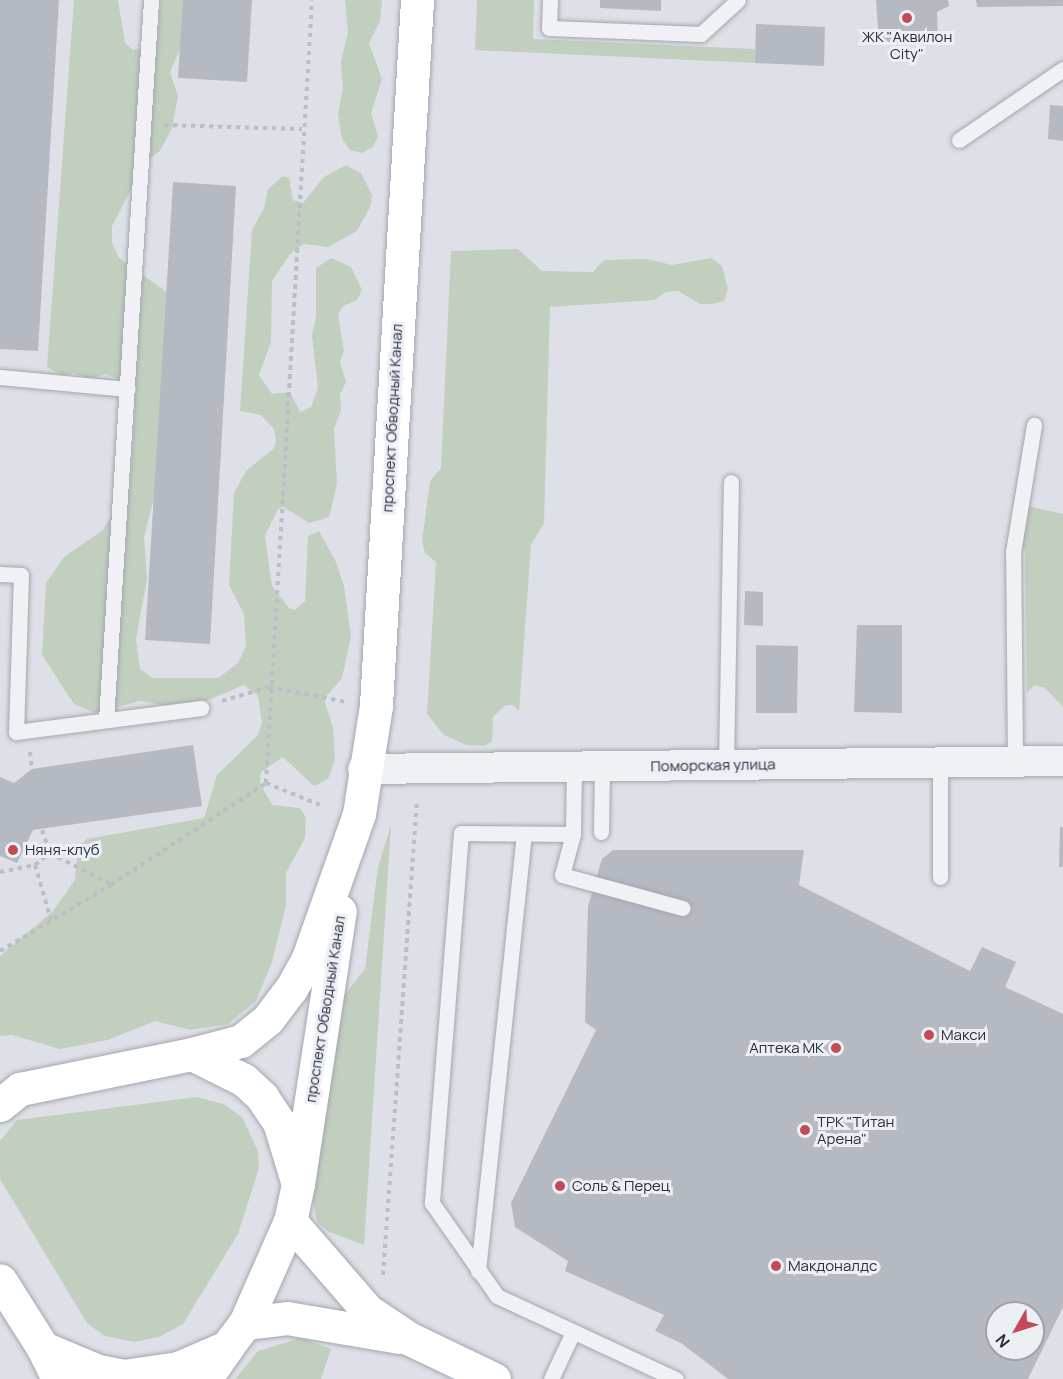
<!DOCTYPE html>
<meta charset="utf-8">
<style>
body{margin:0}
#map{position:relative;width:1063px;height:1379px;overflow:hidden;background:#dde0e6;font-family:Manrope,sans-serif}
div>[style]{position:absolute}
.green>*{inset:0;background:#c2cfbf}
.building>*{inset:0;background:#b5b9c2}
.path>*{height:4px;margin-top:-2px;transform-origin:0;background:repeating-linear-gradient(90deg,#bcbec5 0 4.5px,transparent 0 9px)}
.roads{filter:drop-shadow(0 0 2px #a3a7af) drop-shadow(0 0 2px #a3a7af)}
.lane>*{height:15px;margin:-7.5px;padding:0 7.5px;transform-origin:7.5px;border-radius:7.5px;background:#f0f1f5}
.street>*{height:30px;margin:-15px;padding:0 15px;transform-origin:15px;border-radius:15px;background:#f0f1f5}
.secondary>*{height:33px;margin:-16.5px;padding:0 16.5px;transform-origin:16.5px;border-radius:16.5px;background:#fff}
.primary>*{height:33px;margin:-16.5px;padding:0 16.5px;transform-origin:16.5px;border-radius:16.5px;background:#fff}
.dots>*{width:16px;height:16px;translate:-50% -50%;box-sizing:border-box;border:3px solid #eceff4;border-radius:50%}
span{translate:-50% -50%;white-space:nowrap;text-align:center;line-height:1.15;-webkit-text-stroke:6px #eceff4;paint-order:stroke}
.poi-label{font-size:15px;color:#282e3b}
.left{translate:0 -50%;text-align:left}
.right{translate:-100% -50%;text-align:right}
.street-label{font-size:15px;color:#282e3b}
.north{position:absolute;left:985px;top:1301px;width:60px;height:60px;box-sizing:border-box;background:#eceff4;border:2px solid #9ea2aa;border-radius:50%;rotate:231deg;font-size:16px;font-weight:700;line-height:24px;text-align:center;color:#282e3b}
.north::after{content:'';display:block;margin:auto;width:21px;height:27px;background:#c24b57;clip-path:polygon(50% 0,100% 100%,50% 72%,0 100%)}
</style>
<div id="map">
<div class="green">
<i style="clip-path:polygon(74px 0,118px 0,125px 43px,133px 50px,144px 47px,158px 34px,161px 0,186px 0,182px 45px,170px 72px,178px 96px,172px 128px,160px 151px,146px 161px,112px 226px,112px 243px,119px 258px,168px 293px,157px 486px,144px 537px,147px 579px,136px 639px,140px 669px,153px 678px,218px 678px,238px 663px,246px 646px,244px 614px,229px 585px,234px 493px,246px 471px,274px 448px,276px 441px,274px 429px,261px 415px,240px 411px,252px 230px,264px 208px,268px 189px,283px 176px,289px 178px,293px 200px,303px 203px,324px 177px,346px 165px,361px 173px,372px 195px,371px 205px,357px 231px,328px 247px,304px 244px,290px 254px,272px 281px,271px 342px,259px 375px,272px 394px,290px 392px,300px 412px,311px 407px,318px 388px,312px 336px,316px 316px,316px 268px,331px 258px,351px 267px,362px 290px,357px 300px,343px 306px,338px 314px,344px 351px,340px 362px,346px 382px,340px 395px,341px 411px,334px 429px,337px 484px,329px 517px,309px 523px,283px 507px,278px 509px,265px 536px,272px 586px,289px 608px,295px 610px,305px 601px,308px 536px,319px 531px,336px 562px,344px 586px,351px 636px,342px 678px,324px 699px,333px 728px,335px 760px,328px 779px,314px 786px,283px 757px,261px 772px,260px 783px,272px 805px,300px 808px,306px 818px,305px 838px,286px 873px,286px 905px,272px 962px,256px 1001px,228px 1024px,190px 1030px,155px 1021px,108px 1040px,60px 1049px,12px 1035px,0 1036px,0 956px,53px 911px,75px 880px,78px 847px,87px 839px,204px 818px,217px 775px,258px 735px,262px 723px,258px 696px,244px 685px,206px 701px,163px 705px,140px 701px,95px 713px,74px 704px,42px 655px,46px 583px,64px 557px,103px 530px,130px 485px,135px 409px,130px 388px,121px 380px,105px 374px,89px 379px,73px 373px,63px 376px,47px 367px)"></i>
<i style="clip-path:polygon(345px 0,382px 0,380px 21px,369px 43px,382px 79px,371px 113px,378px 136px,373px 147px,362px 153px,350px 150px,342px 139px,338px 114px,343px 88px,341px 61px,348px 32px)"></i>
<i style="clip-path:polygon(477px 0,534px 0,533px 39px,755px 49px,755px 63px,475px 50px)"></i>
<i style="clip-path:polygon(518px 249px,542px 271px,593px 272px,604px 260px,646px 259px,672px 265px,711px 258px,722px 266px,728px 289px,724px 301px,712px 304px,700px 304px,678px 291px,666px 292px,655px 300px,550px 307px,544px 523px,531px 545px,519px 711px,513px 705px,504px 706px,493px 717px,492px 741px,485px 746px,466px 745px,444px 735px,427px 714px,436px 562px,425px 553px,422px 541px,430px 481px,441px 468px,451px 251px)"></i>
<i style="clip-path:polygon(1028px 506px,1063px 514px,1063px 707px,1045px 688px,1035px 685px,1027px 692px,1025px 550px,1014px 539px)"></i>
<i style="clip-path:polygon(391px 825px,364px 1245px,329px 1232px,317px 1222px,311px 1190px,341px 999px,365px 969px,378px 867px)"></i>
<i style="clip-path:polygon(197px 1097px,223px 1104px,242px 1117px,258px 1151px,259px 1168px,238px 1234px,183px 1324px,159px 1337px,134px 1342px,105px 1336px,87px 1323px,0 1179px,0 1141px,17px 1120px)"></i>
<i style="clip-path:polygon(301px 1338px,331px 1349px,321px 1379px,235px 1379px,258px 1351px)"></i>
</div>
<div class="building">
<i style="clip-path:polygon(0 0,59px 0,38px 351px,0 349px)"></i>
<i style="clip-path:polygon(183px 0,252px 0,247px 82px,178px 78px)"></i>
<i style="clip-path:polygon(600px 0,661px 0,661px 11px,600px 8px)"></i>
<i style="clip-path:polygon(876px 0,948px 0,949px 6px,937px 12px,938px 42px,879px 43px)"></i>
<i style="clip-path:polygon(976px 0,1063px 0,1063px 6px,977px 7px)"></i>
<i style="clip-path:polygon(756px 24px,825px 27px,824px 66px,755px 63px)"></i>
<i style="clip-path:polygon(1050px 105px,1063px 106px,1063px 141px,1048px 139px)"></i>
<i style="clip-path:polygon(173px 182px,236px 186px,210px 644px,145px 640px)"></i>
<i style="clip-path:polygon(745px 591px,763px 592px,763px 626px,744px 625px)"></i>
<i style="clip-path:polygon(857px 625px,902px 625px,902px 713px,854px 712px)"></i>
<i style="clip-path:polygon(756px 645px,798px 646px,797px 713px,756px 713px)"></i>
<i style="clip-path:polygon(193px 745px,202px 806px,33px 830px,17px 863px,0 856px,0 777px,14px 783px,32px 769px)"></i>
<i style="clip-path:polygon(1060px 827px,1063px 827px,1063px 867px,1059px 867px)"></i>
<i style="clip-path:polygon(evenodd,613px 850px,804px 850px,799px 885px,970px 971px,982px 947px,1016px 962px,1005px 987px,1063px 1014px,1063px 1307px,1028px 1379px,728px 1379px,681px 1343px,655px 1331px,664px 1315px,565px 1271px,568px 1261px,515px 1227px,511px 1203px,596px 1030px,585px 1022px,588px 906px,602px 859px,613px 850px,997px 1313px,1033px 1313px,1033px 1349px,997px 1349px,997px 1313px)"></i>
</div>
<div class="path">
<i style="left:164px;top:125px;width:138px;rotate:1.7deg"></i>
<i style="left:222px;top:701px;width:49px;rotate:-16.6deg"></i>
<i style="left:269px;top:687px;width:78px;rotate:11deg"></i>
<i style="left:30px;top:752px;width:17px;rotate:83deg"></i>
<i style="left:266px;top:783px;width:784px;rotate:-86.64deg"></i>
<i style="left:42px;top:830px;width:24px;rotate:71deg"></i>
<i style="left:50px;top:853px;width:68px;rotate:27.3deg"></i>
<i style="left:35px;top:865px;width:57px;rotate:73.8deg"></i>
<i style="left:0;top:872px;width:36px;rotate:-11deg"></i>
<i style="left:35px;top:865px;width:19px;rotate:-39deg"></i>
<i style="left:0;top:951px;width:129px;rotate:-30.7deg"></i>
<i style="left:111px;top:885px;width:186px;rotate:-33.3deg"></i>
<i style="left:266px;top:783px;width:58px;rotate:22.2deg"></i>
<i style="left:383px;top:1275px;width:475px;rotate:-85.9deg"></i>
</div>
<div class="roads">
<div class="lane">
<i style="left:550px;top:0;width:28px;rotate:92deg"></i>
<i style="left:549px;top:28px;width:152px;rotate:2.3deg"></i>
<i style="left:701px;top:34px;width:50px;rotate:-42.6deg"></i>
<i style="left:959px;top:140px;width:126px;rotate:-34.3deg"></i>
<i style="left:0;top:377px;width:128px;rotate:5.4deg"></i>
<i style="left:0;top:574px;width:21px;rotate:3deg"></i>
<i style="left:21px;top:575px;width:157px;rotate:91.8deg"></i>
<i style="left:16px;top:732px;width:187px;rotate:-7.4deg"></i>
<i style="left:106px;top:720px;width:721px;rotate:-86.42deg"></i>
<i style="left:1015px;top:762px;width:210px;rotate:-90.5deg"></i>
<i style="left:1013px;top:552px;width:129px;rotate:-80.6deg"></i>
<i style="left:726px;top:765px;width:283px;rotate:-89deg"></i>
<i style="left:574px;top:767px;width:67px;rotate:90.9deg"></i>
<i style="left:573px;top:834px;width:42px;rotate:105deg"></i>
<i style="left:562px;top:875px;width:125px;rotate:15.3deg"></i>
<i style="left:601px;top:832px;width:66px;rotate:-89.1deg"></i>
<i style="left:573px;top:834px;width:112px;rotate:-179.5deg"></i>
<i style="left:461px;top:833px;width:371px;rotate:94.5deg"></i>
<i style="left:432px;top:1203px;width:113px;rotate:55deg"></i>
<i style="left:497px;top:1296px;width:197px;rotate:24.9deg"></i>
<i style="left:940px;top:877px;width:115px;rotate:-90deg"></i>
<i style="left:478px;top:1271px;width:439px;rotate:-84deg"></i>
<i style="left:551px;top:1379px;width:52px;rotate:-64.9deg"></i>
</div>
<div class="street">
<i style="left:363px;top:769px;width:700px;rotate:-0.65deg"></i>
</div>
<div class="secondary">
<i style="left:192px;top:1054px;width:51px;rotate:-14.9deg"></i>
<i style="left:241px;top:1041px;width:35px;rotate:-39deg"></i>
<i style="left:268px;top:1019px;width:38px;rotate:-53deg"></i>
<i style="left:291px;top:989px;width:35px;rotate:-61deg"></i>
<i style="left:308px;top:958px;width:153px;rotate:-70.5deg"></i>
<i style="left:359px;top:814px;width:110px;rotate:-81.1deg"></i>
<i style="left:376px;top:705px;width:706px;rotate:-86.67deg"></i>
<i style="left:298px;top:1184px;width:276px;rotate:-81.3deg"></i>
<i style="left:43px;top:1348px;width:34px;rotate:64deg"></i>
<i style="left:205px;top:1379px;width:39px;rotate:-55deg"></i>
</div>
<div class="primary">
<i style="left:0;top:1105px;width:26px;rotate:-39deg"></i>
<i style="left:20px;top:1089px;width:176px;rotate:-11.5deg"></i>
<i style="left:192px;top:1054px;width:58px;rotate:26.6deg"></i>
<i style="left:244px;top:1080px;width:25px;rotate:43deg"></i>
<i style="left:262px;top:1097px;width:30px;rotate:56deg"></i>
<i style="left:279px;top:1122px;width:65px;rotate:73deg"></i>
<i style="left:298px;top:1184px;width:38px;rotate:102deg"></i>
<i style="left:290px;top:1221px;width:111px;rotate:113.8deg"></i>
<i style="left:245px;top:1323px;width:30px;rotate:127deg"></i>
<i style="left:227px;top:1347px;width:53px;rotate:156.8deg"></i>
<i style="left:178px;top:1368px;width:55px;rotate:171.6deg"></i>
<i style="left:124px;top:1376px;width:26px;rotate:-169deg"></i>
<i style="left:98px;top:1371px;width:60px;rotate:-157.3deg"></i>
<i style="left:43px;top:1348px;width:80px;rotate:-122.3deg"></i>
<i style="left:290px;top:1221px;width:119px;rotate:49.1deg"></i>
<i style="left:368px;top:1311px;width:50px;rotate:33.7deg"></i>
<i style="left:410px;top:1339px;width:93px;rotate:25.5deg"></i>
<i style="left:245px;top:1323px;width:42px;rotate:-6.8deg"></i>
<i style="left:287px;top:1318px;width:114px;rotate:9.6deg"></i>
</div>
</div>
<div class="dots">
<i style="left:907px;top:18px;background:#c24b57"></i>
<i style="left:13px;top:850px;background:#c24b57"></i>
<i style="left:929px;top:1035px;background:#c24b57"></i>
<i style="left:836px;top:1048px;background:#c24b57"></i>
<i style="left:805px;top:1130px;background:#c24b57"></i>
<i style="left:560px;top:1186px;background:#c24b57"></i>
<i style="left:776px;top:1266px;background:#c24b57"></i>
</div>
<div class="poi-label">
<span style="left:907px;top:45px">ЖК "Аквилон<br>City"</span>
<span class="left" style="left:25px;top:850px">Няня-клуб</span>
<span class="left" style="left:941px;top:1035px">Макси</span>
<span class="right" style="left:824px;top:1048px">Аптека МК</span>
<span class="left" style="left:817px;top:1130px">ТРК "Титан<br>Арена"</span>
<span class="left" style="left:572px;top:1186px">Соль &amp; Перец</span>
<span class="left" style="left:788px;top:1266px">Макдоналдс</span>
</div>
<div class="street-label">
<span style="left:392px;top:418px;rotate:-87deg">проспект Обводный Канал</span>
<span style="left:713px;top:765px;rotate:-1deg">Поморская улица</span>
<span style="left:325px;top:1009px;rotate:-81deg">проспект Обводный Канал</span>
</div>
<div class="north">N</div>
</div>
